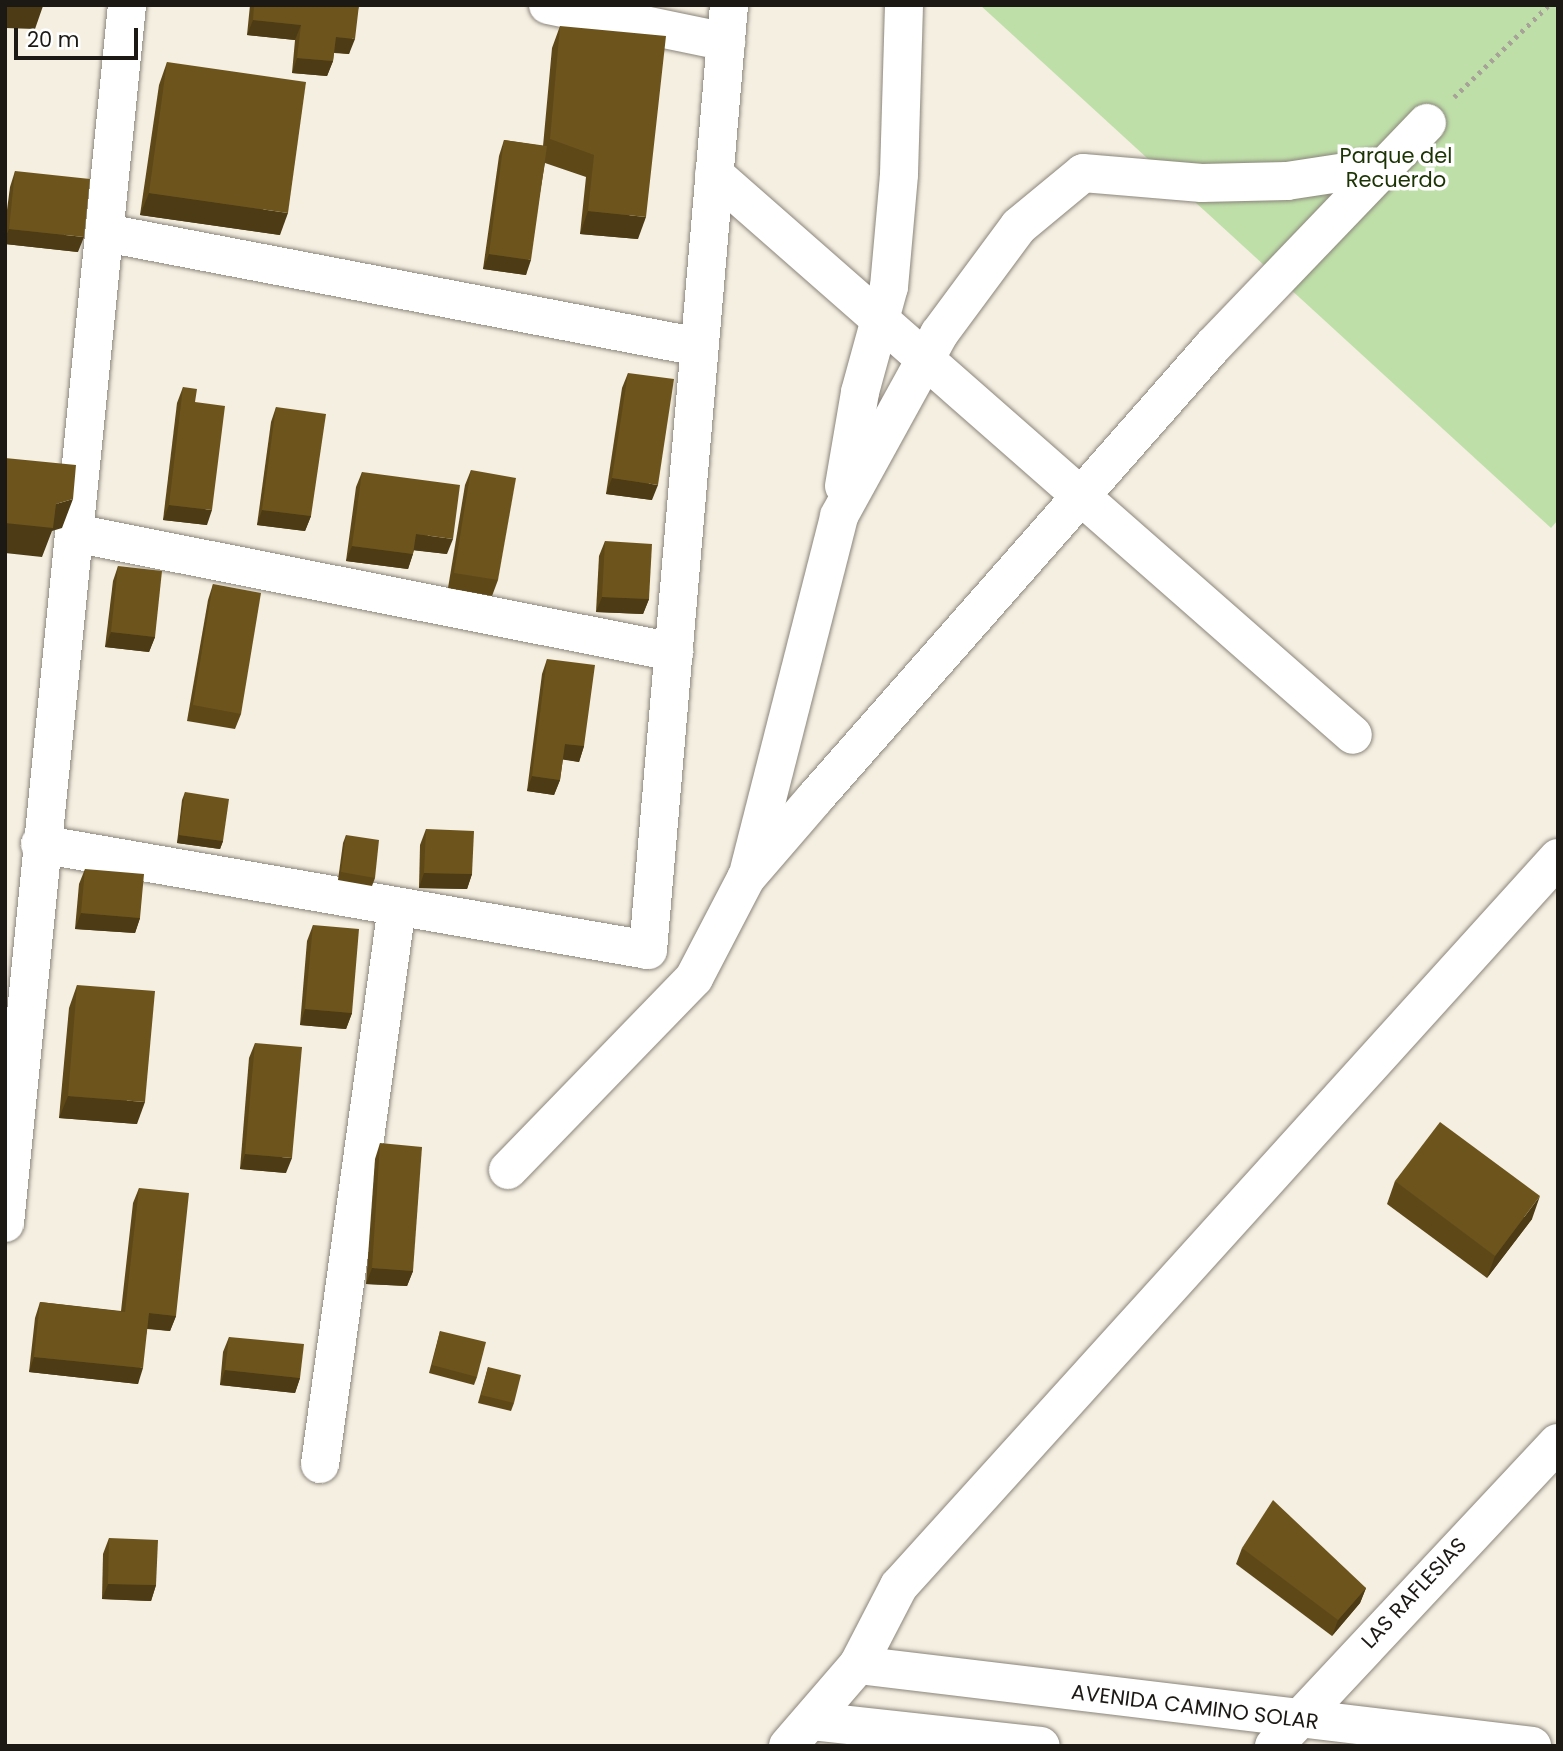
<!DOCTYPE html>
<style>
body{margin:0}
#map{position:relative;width:1563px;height:1751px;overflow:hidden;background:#f5efe2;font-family:Poppins,sans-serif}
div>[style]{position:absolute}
.green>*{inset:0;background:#bfdfa9}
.path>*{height:4.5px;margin-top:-2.25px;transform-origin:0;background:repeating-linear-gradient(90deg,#a8a399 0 3.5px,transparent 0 8.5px)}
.roads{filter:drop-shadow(0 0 2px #8b857b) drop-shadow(0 0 2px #8b857b)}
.minor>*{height:38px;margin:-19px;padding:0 19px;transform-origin:19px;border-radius:19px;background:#fff}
.wall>*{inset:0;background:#5e4818}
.shaded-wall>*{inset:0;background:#4c3b14}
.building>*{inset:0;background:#6d541c}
span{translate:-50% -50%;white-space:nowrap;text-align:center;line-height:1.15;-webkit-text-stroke:7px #fff;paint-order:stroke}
.park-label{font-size:21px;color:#1c3304}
.street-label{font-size:21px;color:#1c1915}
.frame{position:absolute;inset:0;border:7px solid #1c1915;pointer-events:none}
.scale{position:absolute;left:14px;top:28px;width:124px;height:32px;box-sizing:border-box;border:4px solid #1c1915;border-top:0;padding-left:9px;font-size:21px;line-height:24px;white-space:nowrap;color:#1c1915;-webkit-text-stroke:5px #fff;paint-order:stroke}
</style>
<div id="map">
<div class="green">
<i style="clip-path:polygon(980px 5px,1558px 5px,1558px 520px,1551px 528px)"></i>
</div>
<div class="path">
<i style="left:1454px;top:97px;width:132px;rotate:-44.1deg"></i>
</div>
<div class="roads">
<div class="minor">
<i style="left:548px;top:5px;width:182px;rotate:11.7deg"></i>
<i style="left:714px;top:174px;width:850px;rotate:41.28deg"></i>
<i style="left:106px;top:233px;width:604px;rotate:10.88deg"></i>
<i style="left:844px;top:486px;width:95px;rotate:-80.3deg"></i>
<i style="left:860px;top:392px;width:109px;rotate:-74.6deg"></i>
<i style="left:889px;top:287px;width:113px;rotate:-84.9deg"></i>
<i style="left:899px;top:174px;width:169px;rotate:-88.3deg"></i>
<i style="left:74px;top:533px;width:612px;rotate:11.22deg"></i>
<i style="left:40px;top:844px;width:617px;rotate:9.89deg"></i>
<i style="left:648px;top:950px;width:948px;rotate:-85.1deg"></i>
<i style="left:749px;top:870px;width:365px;rotate:-75.7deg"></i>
<i style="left:839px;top:516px;width:208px;rotate:-61.2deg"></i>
<i style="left:939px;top:334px;width:134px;rotate:-53.5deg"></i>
<i style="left:1019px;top:226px;width:83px;rotate:-39.6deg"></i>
<i style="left:1083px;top:173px;width:119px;rotate:4.8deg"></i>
<i style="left:1202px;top:183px;width:85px;rotate:-1.3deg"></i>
<i style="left:1287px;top:181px;width:99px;rotate:-8.7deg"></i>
<i style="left:508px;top:1170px;width:267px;rotate:-45.9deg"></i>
<i style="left:694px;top:978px;width:113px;rotate:-62.5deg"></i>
<i style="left:746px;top:878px;width:106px;rotate:-49.2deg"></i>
<i style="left:815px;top:798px;width:602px;rotate:-48.64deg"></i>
<i style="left:1213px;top:346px;width:309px;rotate:-46.2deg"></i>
<i style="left:5px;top:1223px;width:1224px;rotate:-84.28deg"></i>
<i style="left:320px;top:1464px;width:563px;rotate:-82.14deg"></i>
<i style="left:858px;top:1665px;width:679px;rotate:6.85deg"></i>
<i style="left:812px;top:1721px;width:230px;rotate:6.2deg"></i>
<i style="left:788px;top:1746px;width:107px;rotate:-49.2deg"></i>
<i style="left:858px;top:1665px;width:89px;rotate:-62.6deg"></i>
<i style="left:899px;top:1586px;width:982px;rotate:-47.85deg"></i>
<i style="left:1274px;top:1746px;width:415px;rotate:-46.9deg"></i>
</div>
</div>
<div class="wall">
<i style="clip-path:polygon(250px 5px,359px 5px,349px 54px,334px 53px,333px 61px,327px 76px,292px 73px,295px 40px,247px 35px)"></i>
<i style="clip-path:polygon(560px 26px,638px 239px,580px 234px,586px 177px,545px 163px,526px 275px,483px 269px,499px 156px,504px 140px,543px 146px,552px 48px)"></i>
<i style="clip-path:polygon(167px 62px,280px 235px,140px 215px,159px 85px)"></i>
<i style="clip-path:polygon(15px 171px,78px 252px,5px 244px,5px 225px,10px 187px)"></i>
<i style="clip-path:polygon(628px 373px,652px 500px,606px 494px,622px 388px)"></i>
<i style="clip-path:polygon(183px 387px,195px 402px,207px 525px,163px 520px,177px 403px)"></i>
<i style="clip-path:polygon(276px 407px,311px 516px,305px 531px,257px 525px,271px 422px)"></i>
<i style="clip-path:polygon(471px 470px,498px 580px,492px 596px,448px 588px,465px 485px)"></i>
<i style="clip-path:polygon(362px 472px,447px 554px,414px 550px,408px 569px,346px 561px,356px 487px)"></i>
<i style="clip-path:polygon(605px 541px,649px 599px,643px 614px,596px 612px,599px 556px)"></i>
<i style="clip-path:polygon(118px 566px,155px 637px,149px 652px,105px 647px,113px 581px)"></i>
<i style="clip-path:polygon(213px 584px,241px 714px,235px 729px,187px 721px,208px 600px)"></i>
<i style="clip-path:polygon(547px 659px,584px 746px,579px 762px,563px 759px,560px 780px,554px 795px,527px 791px,542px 674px)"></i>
<i style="clip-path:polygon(185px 792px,223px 841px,220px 849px,177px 843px,182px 800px)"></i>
<i style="clip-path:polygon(426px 829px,472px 874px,467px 889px,419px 888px,420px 845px)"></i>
<i style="clip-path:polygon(346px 835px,375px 878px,372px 886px,338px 880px,343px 843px)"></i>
<i style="clip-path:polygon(85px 869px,140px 918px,135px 933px,75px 929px,79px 884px)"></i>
<i style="clip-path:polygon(313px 925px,352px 1013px,346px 1029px,300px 1025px,307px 941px)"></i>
<i style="clip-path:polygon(77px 985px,137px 1124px,59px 1118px,69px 1008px)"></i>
<i style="clip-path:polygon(255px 1043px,286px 1173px,240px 1169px,249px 1058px)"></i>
<i style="clip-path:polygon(380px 1143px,413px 1271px,407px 1286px,366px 1284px,375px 1159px)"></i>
<i style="clip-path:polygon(1395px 1181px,1532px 1219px,1487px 1278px,1387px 1204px)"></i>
<i style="clip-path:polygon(139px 1188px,176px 1316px,170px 1331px,147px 1329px,138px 1384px,29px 1372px,35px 1318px,40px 1302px,121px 1311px,133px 1203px)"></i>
<i style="clip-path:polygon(440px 1331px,477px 1377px,474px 1385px,429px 1373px)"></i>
<i style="clip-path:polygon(229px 1337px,300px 1378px,295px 1393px,220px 1385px,223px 1352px)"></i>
<i style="clip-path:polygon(488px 1367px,514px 1403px,511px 1411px,478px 1403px)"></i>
<i style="clip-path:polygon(109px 1538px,156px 1585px,151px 1601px,102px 1599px,103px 1554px)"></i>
<i style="clip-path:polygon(1242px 1548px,1366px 1588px,1360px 1603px,1332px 1636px,1236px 1564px)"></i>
</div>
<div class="shaded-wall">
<i style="clip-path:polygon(5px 5px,43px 6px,35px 29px,5px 28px)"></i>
<i style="clip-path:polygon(253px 20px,301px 25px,295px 40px,247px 35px)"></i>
<i style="clip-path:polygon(336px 37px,355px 39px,349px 54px,330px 52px)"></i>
<i style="clip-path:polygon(297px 58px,333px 61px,327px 76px,292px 73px)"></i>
<i style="clip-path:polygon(149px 193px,288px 213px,280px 235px,140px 215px)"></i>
<i style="clip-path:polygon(588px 211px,646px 217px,638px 239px,580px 234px)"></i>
<i style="clip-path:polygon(9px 229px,84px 237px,78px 252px,5px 244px,5px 238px)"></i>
<i style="clip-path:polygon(489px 254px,531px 260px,526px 275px,483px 269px)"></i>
<i style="clip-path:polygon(612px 478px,658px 485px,652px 500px,606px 494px)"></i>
<i style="clip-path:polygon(73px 499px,62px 528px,52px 531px,42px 557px,5px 553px,5px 523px,56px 504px)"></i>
<i style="clip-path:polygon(169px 505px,212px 510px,207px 525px,163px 520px)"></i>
<i style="clip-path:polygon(262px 510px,311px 516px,305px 531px,257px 525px)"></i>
<i style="clip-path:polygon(416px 534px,453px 539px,447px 554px,411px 550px)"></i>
<i style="clip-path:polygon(352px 546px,413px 554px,408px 569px,346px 561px)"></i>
<i style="clip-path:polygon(602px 597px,649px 599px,643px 614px,596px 612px)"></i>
<i style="clip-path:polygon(111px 632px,155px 637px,149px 652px,105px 647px)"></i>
<i style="clip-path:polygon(565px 744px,584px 746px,579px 762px,559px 759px)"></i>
<i style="clip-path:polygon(532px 776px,560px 780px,554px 795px,527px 791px)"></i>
<i style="clip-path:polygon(179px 835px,223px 841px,220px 849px,177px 843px)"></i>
<i style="clip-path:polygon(424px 873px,472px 874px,467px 889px,419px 888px)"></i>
<i style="clip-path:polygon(81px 913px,140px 918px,135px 933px,75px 929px)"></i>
<i style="clip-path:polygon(305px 1009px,352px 1013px,346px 1029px,300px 1025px)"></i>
<i style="clip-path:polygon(68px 1096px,145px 1102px,137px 1124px,59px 1118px)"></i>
<i style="clip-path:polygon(245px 1154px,292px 1158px,286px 1173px,240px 1169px)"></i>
<i style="clip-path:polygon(1540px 1196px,1532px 1219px,1487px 1278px,1495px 1256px)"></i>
<i style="clip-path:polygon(372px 1268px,413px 1271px,407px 1286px,366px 1284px)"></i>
<i style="clip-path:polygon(149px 1313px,176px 1316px,170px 1331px,143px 1328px)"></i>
<i style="clip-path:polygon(34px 1357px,143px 1368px,138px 1384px,29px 1372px)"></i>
<i style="clip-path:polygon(225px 1370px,300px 1378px,295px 1393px,220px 1385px)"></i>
<i style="clip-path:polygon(108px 1584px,156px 1585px,151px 1601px,102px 1599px)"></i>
<i style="clip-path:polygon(1366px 1588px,1360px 1603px,1332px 1636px,1338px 1620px)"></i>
</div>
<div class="building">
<i style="clip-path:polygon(13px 5px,43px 5px,43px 6px)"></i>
<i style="clip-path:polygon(254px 5px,359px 5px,355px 39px,336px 37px,333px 61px,297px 58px,301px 25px,253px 20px)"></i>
<i style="clip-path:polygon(560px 26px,666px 36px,646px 217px,588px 211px,594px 155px,550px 139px)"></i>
<i style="clip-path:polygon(167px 62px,306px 82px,288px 213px,149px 193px)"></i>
<i style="clip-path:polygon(504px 140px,547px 146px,531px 260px,489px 254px)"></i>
<i style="clip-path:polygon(15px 171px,90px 179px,84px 237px,9px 229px)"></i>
<i style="clip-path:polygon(628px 373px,674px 379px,658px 485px,612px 478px)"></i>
<i style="clip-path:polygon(183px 387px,197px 389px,195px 402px,225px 406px,212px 510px,169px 505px)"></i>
<i style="clip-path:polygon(276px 407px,326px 414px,311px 516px,262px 510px)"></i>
<i style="clip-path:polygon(5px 458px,76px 465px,73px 499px,56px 504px,53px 528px,5px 523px)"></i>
<i style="clip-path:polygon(471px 470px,516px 478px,498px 580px,454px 573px)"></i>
<i style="clip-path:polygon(362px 472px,460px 485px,453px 539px,416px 534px,413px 554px,352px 546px)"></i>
<i style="clip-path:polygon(605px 541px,652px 544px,649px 599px,602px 597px)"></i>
<i style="clip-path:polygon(118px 566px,162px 571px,155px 637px,111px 632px)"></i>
<i style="clip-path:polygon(213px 584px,261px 593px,241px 714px,193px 705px)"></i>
<i style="clip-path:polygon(547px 659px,595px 665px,584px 746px,565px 744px,560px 780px,532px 776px)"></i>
<i style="clip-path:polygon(185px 792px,229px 799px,223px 841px,179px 835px)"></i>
<i style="clip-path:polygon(426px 829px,474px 831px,472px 874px,424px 873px)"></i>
<i style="clip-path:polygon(346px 835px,379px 840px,375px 878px,341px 872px)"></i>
<i style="clip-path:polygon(85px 869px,144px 874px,140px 918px,81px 913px)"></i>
<i style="clip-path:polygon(313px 925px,359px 929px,352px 1013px,305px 1009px)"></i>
<i style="clip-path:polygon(77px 985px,155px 991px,145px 1102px,68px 1096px)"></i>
<i style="clip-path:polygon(255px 1043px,302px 1047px,292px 1158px,245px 1154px)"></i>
<i style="clip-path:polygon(1440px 1122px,1540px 1196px,1495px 1256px,1395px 1181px)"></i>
<i style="clip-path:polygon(380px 1143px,422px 1147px,413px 1271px,372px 1268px)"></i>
<i style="clip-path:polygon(139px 1188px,189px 1193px,176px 1316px,149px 1313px,143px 1368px,34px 1357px,40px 1302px,125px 1312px)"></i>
<i style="clip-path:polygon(440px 1331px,486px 1342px,477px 1377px,432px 1365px)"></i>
<i style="clip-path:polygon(229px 1337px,304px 1344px,300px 1378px,225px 1370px)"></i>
<i style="clip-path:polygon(488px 1367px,521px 1375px,514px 1403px,481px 1395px)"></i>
<i style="clip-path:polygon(1273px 1500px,1366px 1588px,1338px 1620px,1242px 1548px)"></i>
<i style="clip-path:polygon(109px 1538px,158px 1540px,156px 1585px,108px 1584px)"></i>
</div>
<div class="park-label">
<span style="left:1396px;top:168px">Parque del<br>Recuerdo</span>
</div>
<div class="street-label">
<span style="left:1414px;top:1593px;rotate:-47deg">LAS RAFLESIAS</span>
<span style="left:1195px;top:1707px;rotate:7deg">AVENIDA CAMINO SOLAR</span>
</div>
<div class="frame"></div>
<div class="scale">20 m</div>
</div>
